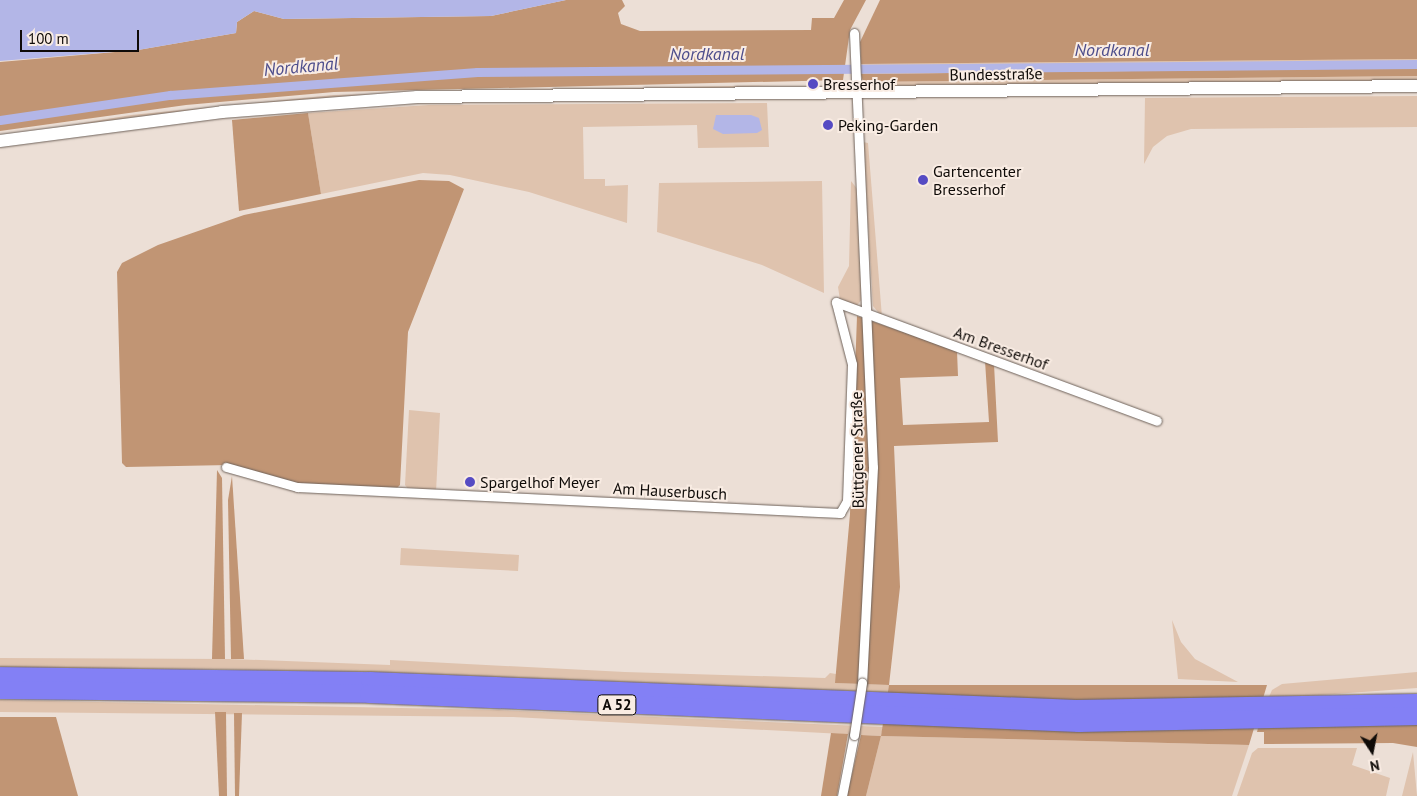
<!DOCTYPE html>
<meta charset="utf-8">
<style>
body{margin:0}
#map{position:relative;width:1417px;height:796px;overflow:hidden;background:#ecdfd6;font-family:"PT Sans",sans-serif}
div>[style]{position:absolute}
.green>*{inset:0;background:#dfc3ae}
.forest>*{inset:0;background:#c19574}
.water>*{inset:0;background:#b3b6e7}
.canal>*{height:9px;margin:-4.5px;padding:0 4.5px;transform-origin:4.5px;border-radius:4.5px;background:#b3b6e7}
.roads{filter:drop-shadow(0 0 1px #6e625a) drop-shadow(0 0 1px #6e625a)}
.street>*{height:9px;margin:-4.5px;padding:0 4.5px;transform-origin:4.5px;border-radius:4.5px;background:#fff}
.secondary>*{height:12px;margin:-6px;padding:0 6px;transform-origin:6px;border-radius:6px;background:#fff}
.highway>*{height:18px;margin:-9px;padding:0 9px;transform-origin:9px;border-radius:9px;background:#8380f5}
.bridges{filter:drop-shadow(0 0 1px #6e625a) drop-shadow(0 0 1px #6e625a)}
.street-bridge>*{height:9px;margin:-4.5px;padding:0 4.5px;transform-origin:4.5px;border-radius:4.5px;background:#fff}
.dots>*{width:14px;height:14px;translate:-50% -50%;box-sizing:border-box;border:2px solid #f9ece3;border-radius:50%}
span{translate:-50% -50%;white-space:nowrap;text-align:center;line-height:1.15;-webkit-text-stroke:4px #f9ece3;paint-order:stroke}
.shield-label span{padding:1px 4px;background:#f9ece3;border:1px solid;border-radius:4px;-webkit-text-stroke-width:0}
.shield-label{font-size:15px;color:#0f0b08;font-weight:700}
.street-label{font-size:16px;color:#0f0b08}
.poi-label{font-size:16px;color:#0f0b08}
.left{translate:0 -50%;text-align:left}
.water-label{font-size:18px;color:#4e4e8c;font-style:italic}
.north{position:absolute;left:1347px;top:726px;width:50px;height:50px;-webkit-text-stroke:4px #f9ece3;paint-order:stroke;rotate:169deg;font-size:14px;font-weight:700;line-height:20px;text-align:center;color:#0f0b08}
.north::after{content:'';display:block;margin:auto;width:18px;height:22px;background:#0f0b08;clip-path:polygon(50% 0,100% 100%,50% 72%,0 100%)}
.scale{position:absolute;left:20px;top:30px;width:119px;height:22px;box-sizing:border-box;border:2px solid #0f0b08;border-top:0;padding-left:6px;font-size:15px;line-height:18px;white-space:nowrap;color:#0f0b08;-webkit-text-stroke:4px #f9ece3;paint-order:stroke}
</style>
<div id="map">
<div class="green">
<i style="clip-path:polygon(1417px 59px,1417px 68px,861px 74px,861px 64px)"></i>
<i style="clip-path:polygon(1417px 76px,1417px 82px,866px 87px,863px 82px)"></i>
<i style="clip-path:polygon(780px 85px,187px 111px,0 137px,131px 115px,334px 95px)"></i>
<i style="clip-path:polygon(1417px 96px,1417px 127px,1191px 129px,1167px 136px,1153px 147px,1144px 164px,1145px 98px)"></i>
<i style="clip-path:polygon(767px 103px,769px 147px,698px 148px,697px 125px,583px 127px,584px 179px,605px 179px,605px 186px,628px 185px,627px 223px,529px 192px,450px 175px,423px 173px,321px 194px,308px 113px,429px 105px)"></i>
<i style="clip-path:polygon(863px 142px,868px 143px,882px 317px,873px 306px)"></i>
<i style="clip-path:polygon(822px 181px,824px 293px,762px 265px,657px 232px,659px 183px)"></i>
<i style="clip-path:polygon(851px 181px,858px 190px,862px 299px,856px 307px,840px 300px,838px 287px,849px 266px)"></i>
<i style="clip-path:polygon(409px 410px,440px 413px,436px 492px,409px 490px,405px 485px)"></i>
<i style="clip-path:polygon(401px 548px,519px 555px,518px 571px,400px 565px)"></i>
<i style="clip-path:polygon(1172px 620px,1181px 642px,1195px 659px,1238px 682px,1178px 679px)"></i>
<i style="clip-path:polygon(0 658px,231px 659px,390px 665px,390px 660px,625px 672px,825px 678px,830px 673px,836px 674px,836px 683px,889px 685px,888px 695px,223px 669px,0 668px)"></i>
<i style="clip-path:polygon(1417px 672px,1417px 688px,1268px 699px,1272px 690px,1282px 684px)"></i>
<i style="clip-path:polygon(0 700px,498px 710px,883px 727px,881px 736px,1249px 745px,1232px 796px,866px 796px,881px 736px,513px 717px,0 712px)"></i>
<i style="clip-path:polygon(1258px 748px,1357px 748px,1352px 765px,1390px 778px,1386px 796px,1237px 796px,1252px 753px)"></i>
<i style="clip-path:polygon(1413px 752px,1417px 796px,1402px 796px)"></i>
</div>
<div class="forest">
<i style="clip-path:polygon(566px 0,622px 0,625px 6px,618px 13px,621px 24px,640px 31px,811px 30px,812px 18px,834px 18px,844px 0,866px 0,850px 30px,843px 80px,334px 92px,186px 105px,0 131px,0 62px,138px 50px,236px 33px,237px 22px,254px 11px,284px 19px,491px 16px)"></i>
<i style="clip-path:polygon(880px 0,1417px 0,1417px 59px,861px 64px,860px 42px)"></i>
<i style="clip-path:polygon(1417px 68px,1417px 76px,863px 82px,861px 74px)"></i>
<i style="clip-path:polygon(308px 113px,321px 194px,239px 211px,232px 120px)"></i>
<i style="clip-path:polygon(419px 180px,449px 181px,464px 189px,408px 332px,400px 485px,395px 490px,297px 484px,229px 465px,126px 467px,122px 463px,117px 272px,122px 263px,158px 245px,244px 215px)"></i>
<i style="clip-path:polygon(857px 316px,957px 351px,958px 376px,900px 378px,903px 425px,989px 422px,985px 361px,994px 364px,998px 442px,894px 446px,900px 587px,889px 685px,1267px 685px,1249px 745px,881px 736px,866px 796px,847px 796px,861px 735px,881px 736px,889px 685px,835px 683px,850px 514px)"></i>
<i style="clip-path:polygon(217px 470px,222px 478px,225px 659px,212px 659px)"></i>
<i style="clip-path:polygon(232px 476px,244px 659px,231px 659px,228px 500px)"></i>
<i style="clip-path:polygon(215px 712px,226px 712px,227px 796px,219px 796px)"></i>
<i style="clip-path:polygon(234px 713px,242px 713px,239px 796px,235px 796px)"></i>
<i style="clip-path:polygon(0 717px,56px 717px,78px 796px,0 796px)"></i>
<i style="clip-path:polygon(1417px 725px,1417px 747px,1393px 743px,1264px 744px,1264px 732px,1257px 732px,1258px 728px)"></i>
<i style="clip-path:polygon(831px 733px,848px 734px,837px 796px,821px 796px)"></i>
</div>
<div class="water">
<i style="clip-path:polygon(0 0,566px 0,491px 16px,284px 19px,254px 11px,237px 22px,236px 33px,138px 50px,0 61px)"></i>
<i style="clip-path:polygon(751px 115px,759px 118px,762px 130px,757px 133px,723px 134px,713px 129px,716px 115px)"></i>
</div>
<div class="canal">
<i style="left:0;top:120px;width:172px;rotate:-8.4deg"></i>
<i style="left:170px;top:95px;width:308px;rotate:-4.3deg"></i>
<i style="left:477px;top:72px;width:940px;rotate:-0.49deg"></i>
</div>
<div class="roads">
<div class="street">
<i style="left:854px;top:33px;width:434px;rotate:87.5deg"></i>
<i style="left:873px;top:467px;width:216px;rotate:92.9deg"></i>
<i style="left:836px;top:302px;width:342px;rotate:20.3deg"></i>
<i style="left:226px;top:467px;width:74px;rotate:15.7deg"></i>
<i style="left:297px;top:487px;width:544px;rotate:2.74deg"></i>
<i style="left:840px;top:513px;width:14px;rotate:-60deg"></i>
<i style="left:847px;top:501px;width:137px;rotate:-87.9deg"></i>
<i style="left:852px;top:364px;width:64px;rotate:-104.5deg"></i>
<i style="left:842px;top:796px;width:62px;rotate:-78.9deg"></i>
</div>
<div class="secondary">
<i style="left:0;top:141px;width:224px;rotate:-7.4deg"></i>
<i style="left:222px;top:112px;width:196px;rotate:-4.4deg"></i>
<i style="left:417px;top:97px;width:1000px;rotate:-0.63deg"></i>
</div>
<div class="highway">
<i style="left:0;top:676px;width:370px;rotate:0.8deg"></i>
<i style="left:370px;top:681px;width:707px;rotate:2.27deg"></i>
<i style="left:1076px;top:709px;width:341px;rotate:-1deg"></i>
<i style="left:0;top:690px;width:369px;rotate:0.6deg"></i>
<i style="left:369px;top:694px;width:711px;rotate:2.34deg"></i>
<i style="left:1079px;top:723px;width:338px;rotate:-1.2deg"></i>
</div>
</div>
<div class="bridges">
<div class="street-bridge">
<i style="left:854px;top:735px;width:53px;rotate:-81.3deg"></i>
</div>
</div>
<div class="dots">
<i style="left:813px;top:84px;background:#564bc3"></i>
<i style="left:828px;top:125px;background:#564bc3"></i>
<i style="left:923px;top:180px;background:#564bc3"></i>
<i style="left:470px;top:482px;background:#564bc3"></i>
</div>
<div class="shield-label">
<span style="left:617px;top:705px">A 52</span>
</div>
<div class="street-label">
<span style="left:996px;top:74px;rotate:-1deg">Bundesstraße</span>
<span style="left:1001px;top:348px;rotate:20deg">Am Bresserhof</span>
<span style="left:857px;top:450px;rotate:-91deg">Büttgener Straße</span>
<span style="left:670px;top:491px;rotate:3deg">Am Hauserbusch</span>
</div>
<div class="poi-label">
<span class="left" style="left:823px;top:84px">Bresserhof</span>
<span class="left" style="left:838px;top:125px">Peking-Garden</span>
<span class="left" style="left:933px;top:180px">Gartencenter<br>Bresserhof</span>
<span class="left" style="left:480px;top:482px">Spargelhof Meyer</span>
</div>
<div class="water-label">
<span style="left:1112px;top:50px">Nordkanal</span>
<span style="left:707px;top:54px">Nordkanal</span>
<span style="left:301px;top:67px;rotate:-5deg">Nordkanal</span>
</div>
<div class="north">N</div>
<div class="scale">100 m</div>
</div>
